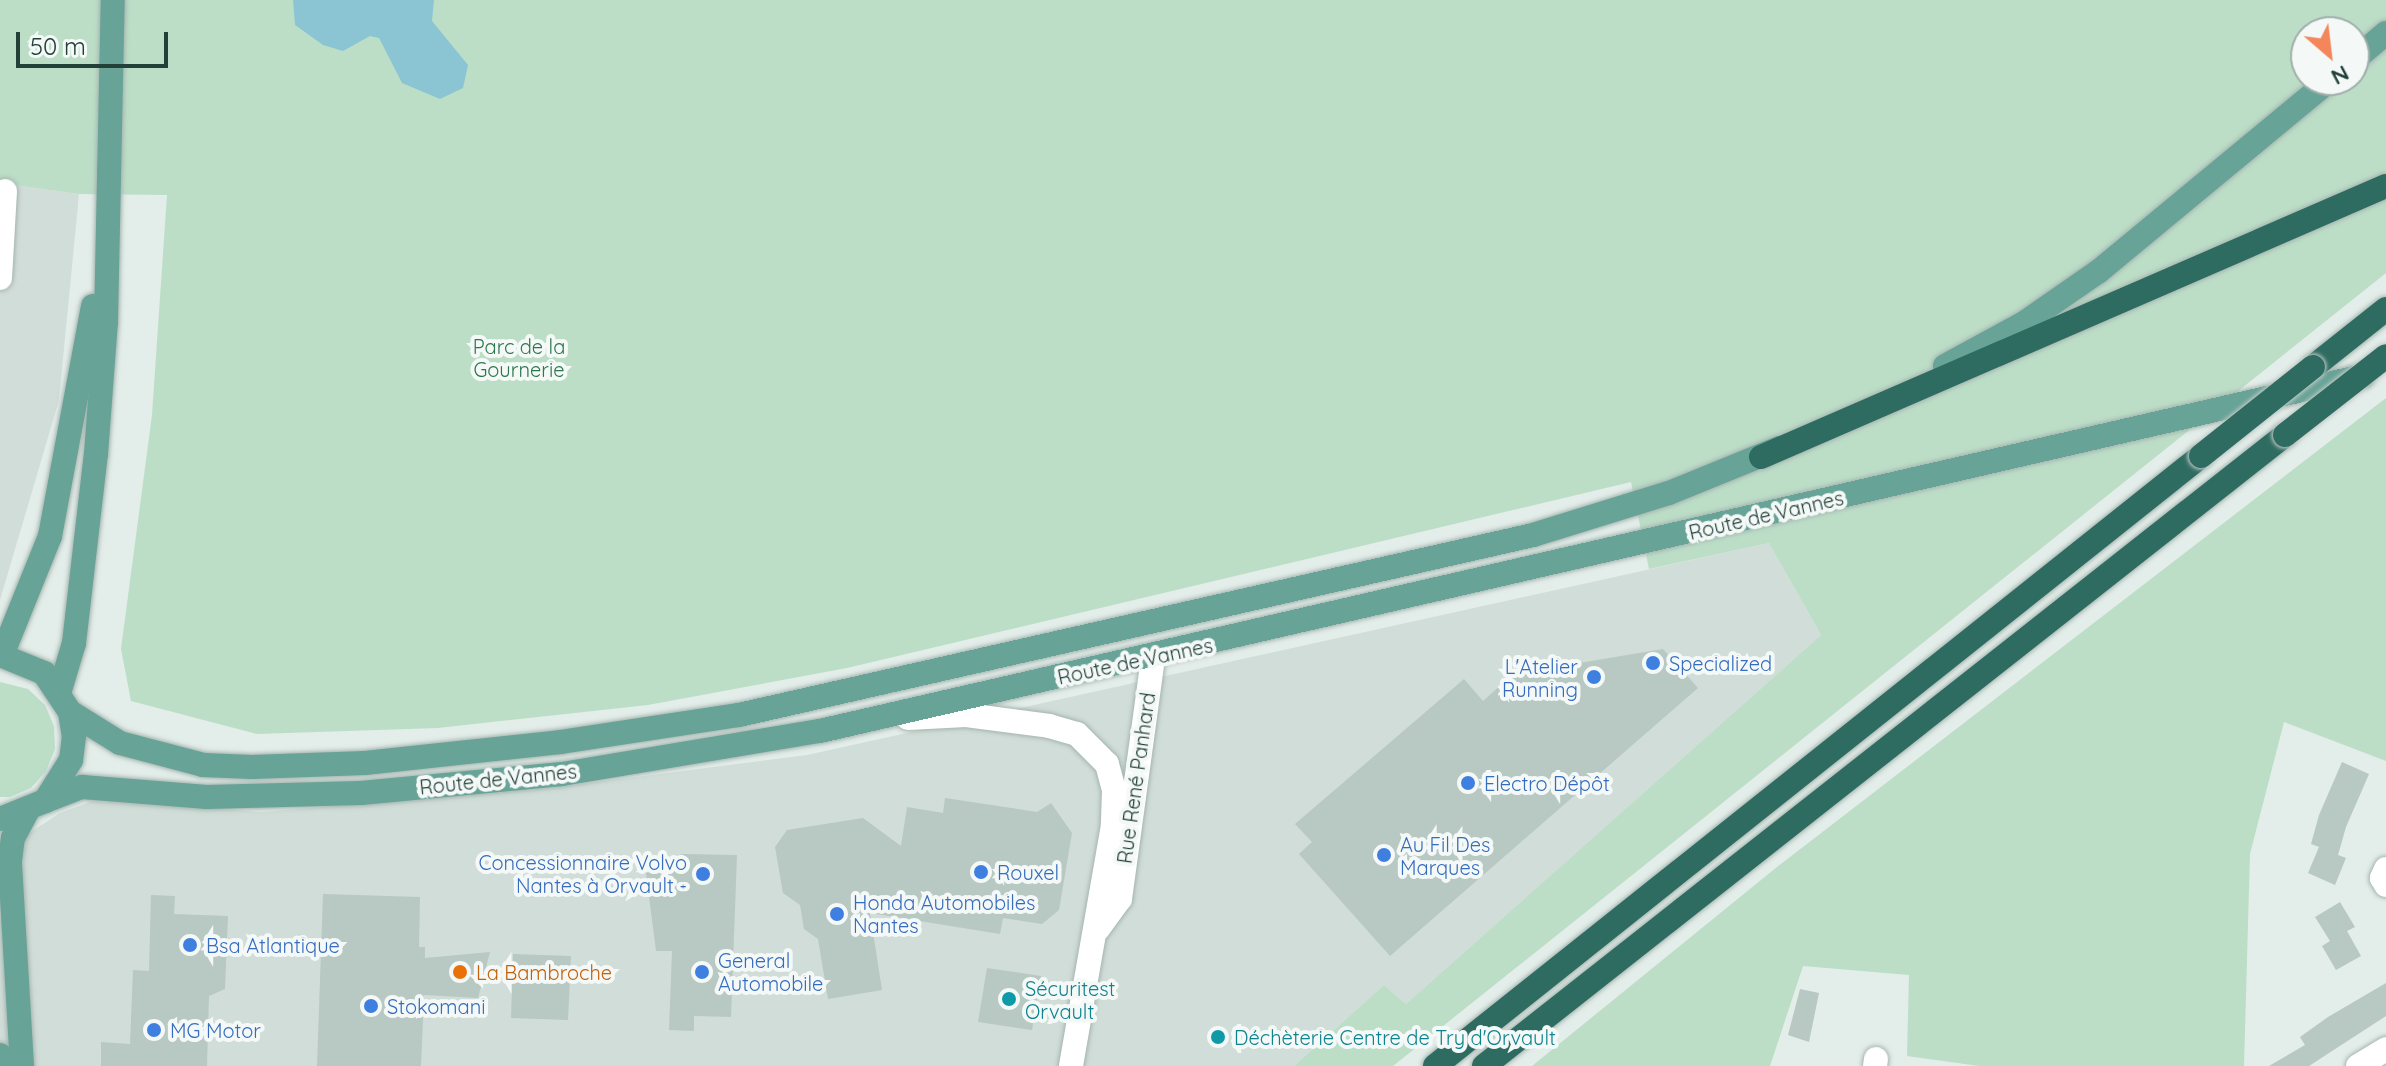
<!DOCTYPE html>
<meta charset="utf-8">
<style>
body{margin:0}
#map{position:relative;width:2386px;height:1066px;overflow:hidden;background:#e3ede9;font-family:Quicksand,sans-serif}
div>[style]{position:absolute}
.built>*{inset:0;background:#d1ddd8}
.green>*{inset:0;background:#bcdec7}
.water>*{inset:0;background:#8bc5d3}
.building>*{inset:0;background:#b8c8c2}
.roads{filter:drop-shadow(0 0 2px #a5b5b0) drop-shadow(0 0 2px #a5b5b0)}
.minor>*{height:24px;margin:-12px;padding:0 12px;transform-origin:12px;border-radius:12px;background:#fff}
.major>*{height:24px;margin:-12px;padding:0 12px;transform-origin:12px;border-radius:12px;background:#67a396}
.highway>*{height:24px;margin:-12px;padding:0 12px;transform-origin:12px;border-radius:12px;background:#2e6c61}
.bridges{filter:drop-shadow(0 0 2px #c1c9c7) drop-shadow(0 0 2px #c1c9c7)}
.highway-bridge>*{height:24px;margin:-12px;padding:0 12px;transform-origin:12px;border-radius:12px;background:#2e6c61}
.dots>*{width:22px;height:22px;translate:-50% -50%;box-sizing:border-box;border:4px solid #f4f9f7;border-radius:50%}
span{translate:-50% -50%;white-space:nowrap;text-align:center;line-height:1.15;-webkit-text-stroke:8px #f4f9f7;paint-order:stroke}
.park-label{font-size:20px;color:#2c774c}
.street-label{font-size:20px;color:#223f38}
.shop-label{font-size:20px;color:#366cbe}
.left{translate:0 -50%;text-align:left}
.right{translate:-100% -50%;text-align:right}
.food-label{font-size:20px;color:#c56008}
.culture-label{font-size:20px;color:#0d838f}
.north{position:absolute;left:2290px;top:16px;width:80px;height:80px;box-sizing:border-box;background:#f4f9f7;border:2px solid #a0afab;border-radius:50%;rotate:152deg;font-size:22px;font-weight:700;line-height:32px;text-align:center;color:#223f38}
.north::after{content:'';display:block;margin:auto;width:28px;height:36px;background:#f3865b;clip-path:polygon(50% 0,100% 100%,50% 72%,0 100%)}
.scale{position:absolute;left:16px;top:32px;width:152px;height:36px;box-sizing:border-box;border:4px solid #223f38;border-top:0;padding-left:10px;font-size:24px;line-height:28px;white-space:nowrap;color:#223f38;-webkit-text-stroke:6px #f4f9f7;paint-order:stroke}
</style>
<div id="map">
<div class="built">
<i style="clip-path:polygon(0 183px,79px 194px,59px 400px,0 600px)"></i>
<i style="clip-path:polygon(1769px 543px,1821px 635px,1406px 1004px,1384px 985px,1294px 1066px,0 1066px,0 837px,23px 837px,60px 813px,93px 801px,262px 812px,551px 788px,807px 755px)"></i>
</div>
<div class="green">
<i style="clip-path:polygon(evenodd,0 0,2386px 0,2386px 273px,1393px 1066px,1294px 1066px,1384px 985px,1406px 1004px,1821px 635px,1769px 543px,1649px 569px,1631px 482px,847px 668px,648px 705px,438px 728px,257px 734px,131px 701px,121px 649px,152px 415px,167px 195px,79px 194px,0 183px,0 0,2306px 32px,2354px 32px,2354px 80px,2306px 80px,2306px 32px)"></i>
<i style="clip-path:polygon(2386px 398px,2386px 761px,2284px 722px,2250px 854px,2244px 1066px,1979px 1066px,1907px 1056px,1909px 975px,1803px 966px,1770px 1066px,1532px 1066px,1777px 867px)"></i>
<i style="clip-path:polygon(0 682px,28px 689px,45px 705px,54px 726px,55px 749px,46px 771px,31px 788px,10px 797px,0 797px)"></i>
</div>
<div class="water">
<i style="clip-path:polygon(293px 0,434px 0,432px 21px,468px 65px,463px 88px,440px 99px,402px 83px,379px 38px,370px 36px,343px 51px,323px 45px,295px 25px)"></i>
</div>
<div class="building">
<i style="clip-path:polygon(1663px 649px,1698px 688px,1390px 956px,1299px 854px,1312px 842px,1295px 824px,1464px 679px,1483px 701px,1513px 674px)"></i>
<i style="clip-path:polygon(2342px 762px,2369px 774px,2346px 827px,2338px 855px,2346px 858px,2335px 885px,2308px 873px,2319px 847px,2311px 844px,2319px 815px)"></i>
<i style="clip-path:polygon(945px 798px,1037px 812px,1051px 803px,1072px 833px,1059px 910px,1042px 924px,1003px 918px,1000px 934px,870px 913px,882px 990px,828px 999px,818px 939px,804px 929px,800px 905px,783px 893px,775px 847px,787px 830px,863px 818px,901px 846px,907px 807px,943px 813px)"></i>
<i style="clip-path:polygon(683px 854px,737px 855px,731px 1017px,694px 1016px,694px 1031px,669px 1030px,672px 951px,656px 951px,645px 865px)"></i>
<i style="clip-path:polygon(323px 894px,420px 897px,419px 947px,425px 947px,425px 958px,490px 952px,478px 998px,424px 995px,421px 1066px,317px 1066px)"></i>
<i style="clip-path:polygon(151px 895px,175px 896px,174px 914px,228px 916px,225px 989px,209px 996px,207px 1066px,101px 1066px,101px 1042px,130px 1044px,133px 970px,149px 971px)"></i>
<i style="clip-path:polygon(2340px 902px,2355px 927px,2347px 931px,2361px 956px,2336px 970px,2322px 946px,2330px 941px,2315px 917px)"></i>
<i style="clip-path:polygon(513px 954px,571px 956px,568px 1020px,511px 1018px)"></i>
<i style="clip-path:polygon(987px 968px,1041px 976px,1032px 1030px,978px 1022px)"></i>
<i style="clip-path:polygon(2386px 983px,2386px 1016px,2309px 1066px,2269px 1066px,2305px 1045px,2300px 1037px,2328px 1017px)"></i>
<i style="clip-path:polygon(1800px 989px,1819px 993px,1809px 1042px,1788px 1035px)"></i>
</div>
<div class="roads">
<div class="minor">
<i style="left:0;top:278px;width:87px;rotate:-86.7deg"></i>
<i style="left:908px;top:718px;width:58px;rotate:-3deg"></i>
<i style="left:966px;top:715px;width:84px;rotate:7.5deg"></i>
<i style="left:1049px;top:726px;width:29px;rotate:16deg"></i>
<i style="left:1077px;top:734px;width:42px;rotate:45deg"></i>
<i style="left:1107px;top:764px;width:28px;rotate:75deg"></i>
<i style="left:1114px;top:791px;width:34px;rotate:92deg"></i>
<i style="left:1113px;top:825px;width:245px;rotate:99.9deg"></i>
<i style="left:2386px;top:869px;width:10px;rotate:114deg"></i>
<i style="left:2382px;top:878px;width:8px;rotate:60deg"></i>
<i style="left:1098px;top:929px;width:37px;rotate:-54deg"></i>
<i style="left:1120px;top:899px;width:244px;rotate:-82.2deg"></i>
<i style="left:1875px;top:1066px;width:7px;rotate:-82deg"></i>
<i style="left:2358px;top:1066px;width:33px;rotate:-31deg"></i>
</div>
<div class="major">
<i style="left:2354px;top:60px;width:42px;rotate:-40.2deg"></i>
<i style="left:1945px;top:366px;width:90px;rotate:-28.6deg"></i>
<i style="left:2024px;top:323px;width:91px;rotate:-34.7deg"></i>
<i style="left:2099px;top:271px;width:300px;rotate:-39.6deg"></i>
<i style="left:0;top:655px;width:48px;rotate:22.2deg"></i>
<i style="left:44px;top:673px;width:47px;rotate:56.3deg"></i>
<i style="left:70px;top:712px;width:24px;rotate:81deg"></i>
<i style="left:74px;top:736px;width:24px;rotate:97deg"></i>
<i style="left:71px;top:760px;width:49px;rotate:122.4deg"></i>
<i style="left:45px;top:801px;width:48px;rotate:158.2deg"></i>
<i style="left:2px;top:655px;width:128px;rotate:-68deg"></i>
<i style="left:50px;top:536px;width:234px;rotate:-79.4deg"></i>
<i style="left:60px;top:690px;width:49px;rotate:-73.4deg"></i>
<i style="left:74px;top:643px;width:190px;rotate:-83.4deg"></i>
<i style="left:96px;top:454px;width:133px;rotate:-85.7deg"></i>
<i style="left:106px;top:321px;width:321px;rotate:-88.8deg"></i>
<i style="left:70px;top:712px;width:59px;rotate:31.8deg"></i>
<i style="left:120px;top:743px;width:86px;rotate:14.8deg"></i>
<i style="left:203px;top:765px;width:49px;rotate:2.3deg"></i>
<i style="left:252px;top:767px;width:113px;rotate:-2deg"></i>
<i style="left:365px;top:763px;width:196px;rotate:-6.1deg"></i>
<i style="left:560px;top:742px;width:181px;rotate:-8.6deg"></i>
<i style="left:739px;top:715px;width:814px;rotate:-12.77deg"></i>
<i style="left:1533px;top:535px;width:142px;rotate:-17.2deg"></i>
<i style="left:1669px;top:493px;width:119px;rotate:-22.2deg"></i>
<i style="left:45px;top:801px;width:40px;rotate:-21deg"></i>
<i style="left:82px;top:787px;width:125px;rotate:4.6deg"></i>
<i style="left:207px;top:797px;width:154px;rotate:-1.5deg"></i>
<i style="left:361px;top:793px;width:202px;rotate:-5.4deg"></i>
<i style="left:562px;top:774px;width:262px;rotate:-9.5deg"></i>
<i style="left:820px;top:731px;width:1583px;rotate:-12.96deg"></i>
<i style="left:0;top:1055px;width:11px;rotate:85deg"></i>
<i style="left:22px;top:1066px;width:205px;rotate:-93.4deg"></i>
<i style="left:10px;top:861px;width:23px;rotate:-83deg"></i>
<i style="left:13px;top:838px;width:30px;rotate:-62deg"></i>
</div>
<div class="highway">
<i style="left:2313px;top:367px;width:93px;rotate:-38.5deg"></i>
<i style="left:1761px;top:457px;width:681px;rotate:-23.44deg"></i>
<i style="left:1435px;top:1066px;width:979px;rotate:-38.53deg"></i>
<i style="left:1484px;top:1066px;width:1020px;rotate:-38.23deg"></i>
</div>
</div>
<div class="bridges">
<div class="highway-bridge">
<i style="left:2285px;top:435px;width:128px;rotate:-38deg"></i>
<i style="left:2201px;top:456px;width:143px;rotate:-38.5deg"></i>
</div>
</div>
<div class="dots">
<i style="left:1653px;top:663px;background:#3f7fe0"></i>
<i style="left:1594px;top:677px;background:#3f7fe0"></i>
<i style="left:1468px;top:783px;background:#3f7fe0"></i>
<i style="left:1384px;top:855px;background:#3f7fe0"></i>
<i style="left:981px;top:872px;background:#3f7fe0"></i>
<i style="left:703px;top:874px;background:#3f7fe0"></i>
<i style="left:837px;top:914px;background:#3f7fe0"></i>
<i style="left:190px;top:945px;background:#3f7fe0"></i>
<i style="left:460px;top:972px;background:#e8710a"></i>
<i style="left:702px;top:972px;background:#3f7fe0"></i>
<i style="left:1009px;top:999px;background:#0f9aa8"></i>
<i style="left:371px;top:1006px;background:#3f7fe0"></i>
<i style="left:154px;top:1030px;background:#3f7fe0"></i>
<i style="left:1218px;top:1037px;background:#0f9aa8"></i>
</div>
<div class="park-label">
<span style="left:519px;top:358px">Parc de la<br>Gournerie</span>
</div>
<div class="street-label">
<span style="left:1766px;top:515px;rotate:-13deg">Route de Vannes</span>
<span style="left:1135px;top:661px;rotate:-12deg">Route de Vannes</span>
<span style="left:1136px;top:778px;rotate:-82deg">Rue René Panhard</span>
<span style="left:498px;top:779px;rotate:-6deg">Route de Vannes</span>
</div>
<div class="shop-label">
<span class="left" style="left:1669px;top:663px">Specialized</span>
<span class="right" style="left:1578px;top:678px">L'Atelier<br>Running</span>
<span class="left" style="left:1484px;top:783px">Electro Dépôt</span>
<span class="left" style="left:1400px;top:856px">Au Fil Des<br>Marques</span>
<span class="right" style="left:687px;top:874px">Concessionnaire Volvo<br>Nantes à Orvault -</span>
<span class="left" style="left:997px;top:872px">Rouxel</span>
<span class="left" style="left:853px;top:914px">Honda Automobiles<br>Nantes</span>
<span class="left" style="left:206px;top:945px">Bsa Atlantique</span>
<span class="left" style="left:718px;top:972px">General<br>Automobile</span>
<span class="left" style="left:387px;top:1006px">Stokomani</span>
<span class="left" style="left:170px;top:1030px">MG Motor</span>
</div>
<div class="food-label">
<span class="left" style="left:476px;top:972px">La Bambroche</span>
</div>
<div class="culture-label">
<span class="left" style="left:1025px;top:1000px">Sécuritest<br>Orvault</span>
<span class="left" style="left:1234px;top:1037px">Déchèterie Centre de Try d'Orvault</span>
</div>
<div class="north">N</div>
<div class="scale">50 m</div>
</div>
